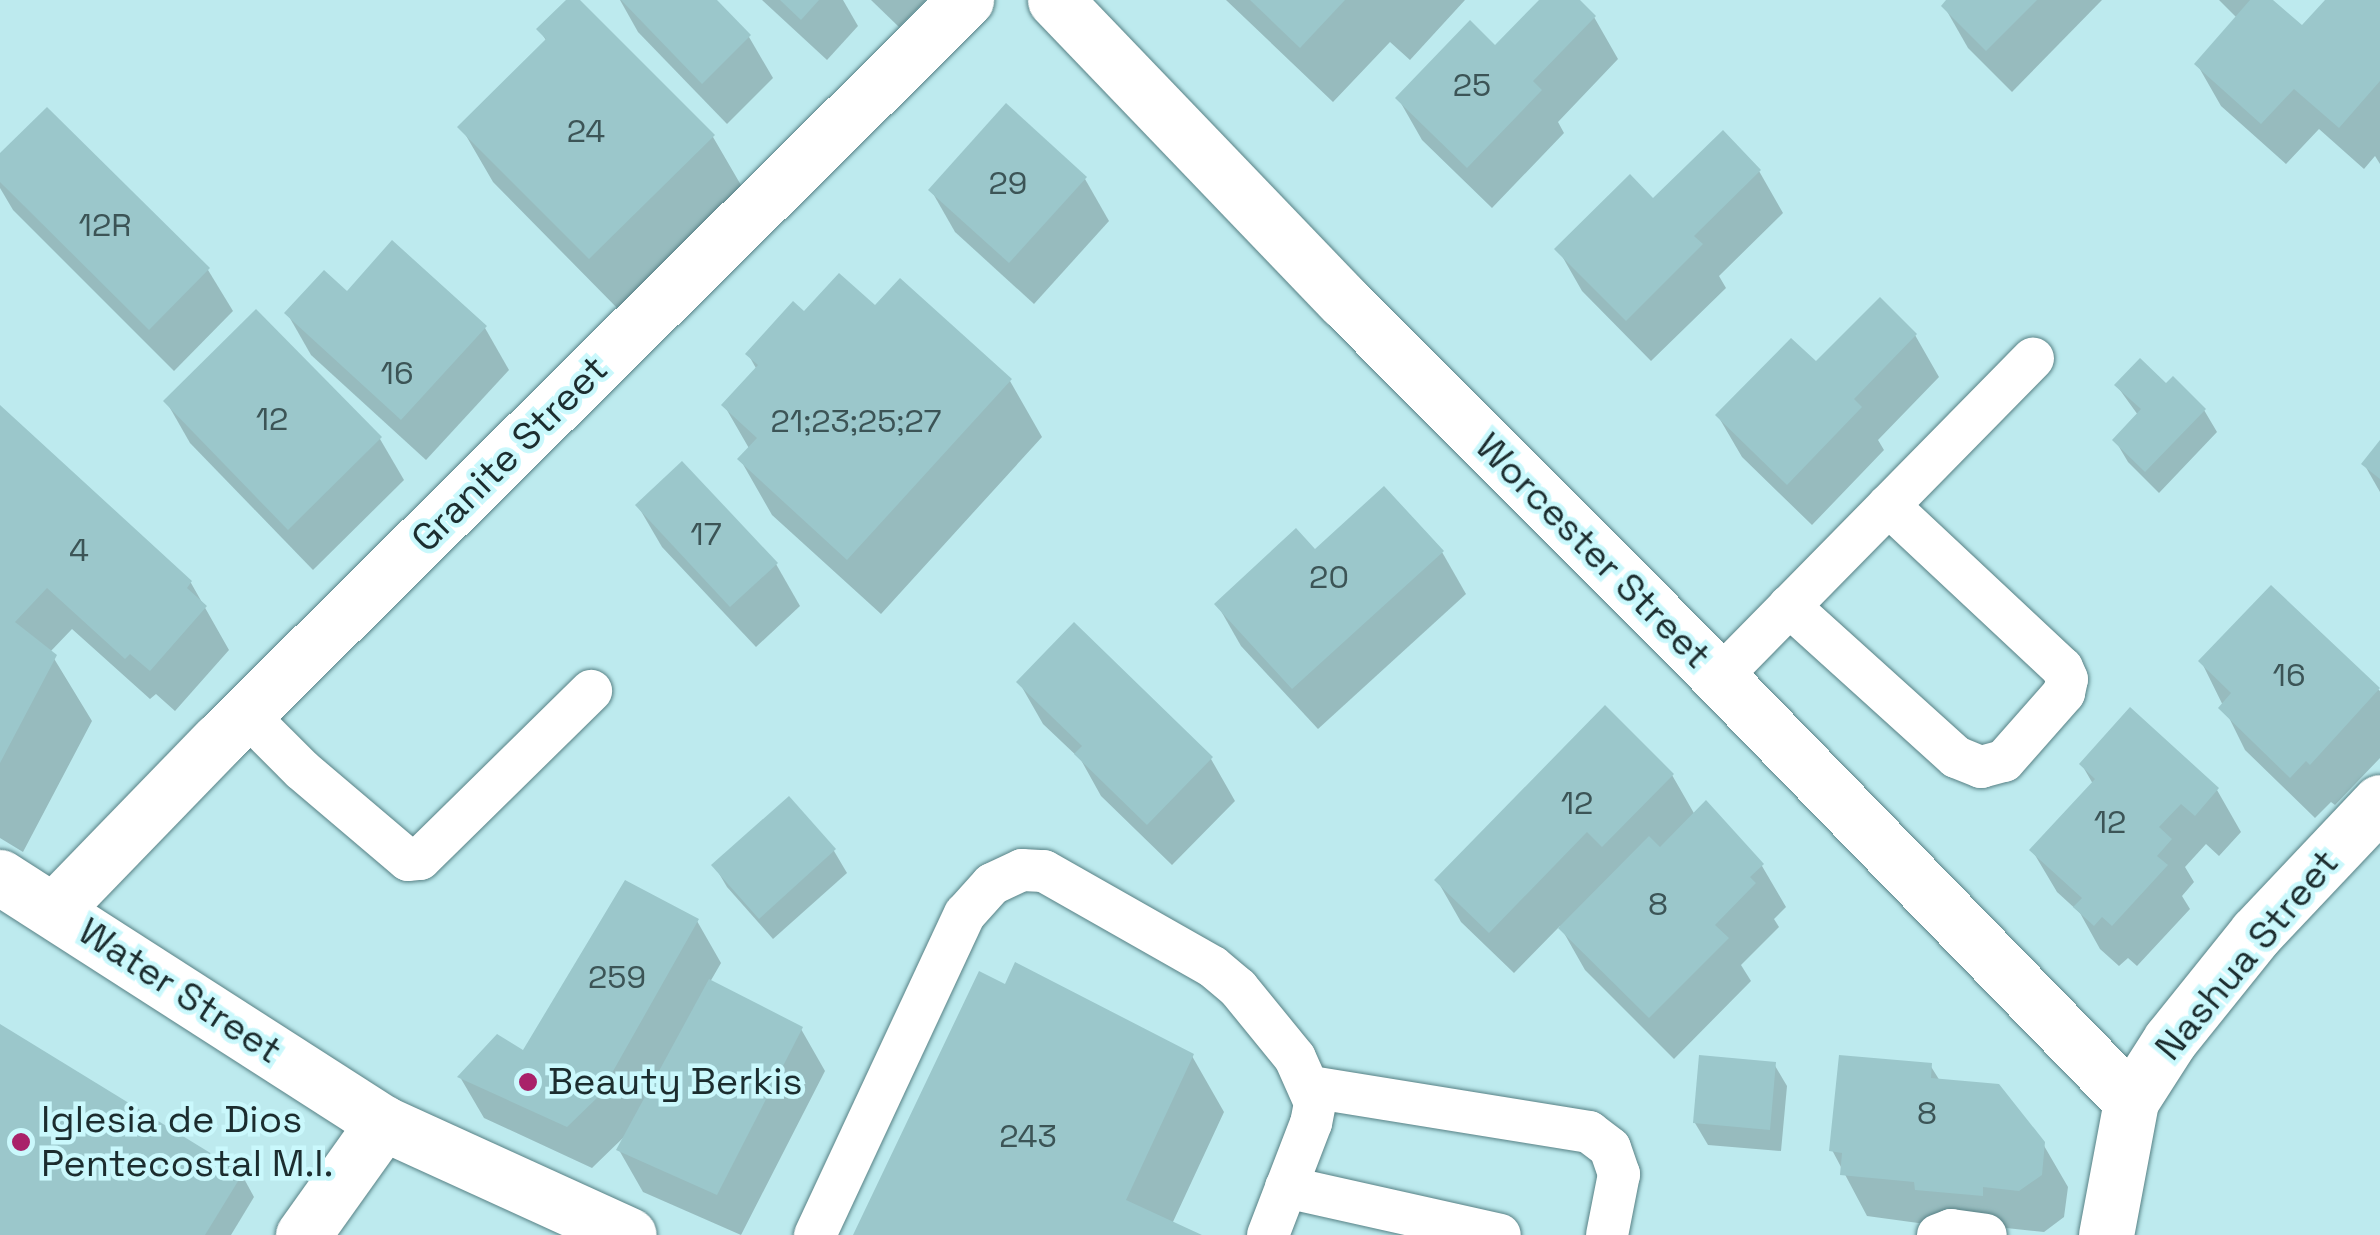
<!DOCTYPE html>
<style>
body{margin:0}
#map{position:relative;width:2380px;height:1235px;overflow:hidden;background:#bdeaee;font-family:"Space Grotesk",sans-serif}
div>[style]{position:absolute}
.shadow>*{inset:0;background:#0003}
.building>*{inset:0;background:#9bc7cb}
.roads{filter:drop-shadow(0 0 2px #578185) drop-shadow(0 0 2px #578185)}
.service>*{height:42px;margin:-21px;padding:0 21px;transform-origin:21px;border-radius:21px;background:#fff}
.minor>*{height:55px;margin:-27.5px;padding:0 27.5px;transform-origin:27.5px;border-radius:27.5px;background:#fff}
.trunk>*{height:55px;margin:-27.5px;padding:0 27.5px;transform-origin:27.5px;border-radius:27.5px;background:#fff}
.dots>*{width:28px;height:28px;translate:-50% -50%;box-sizing:border-box;border:5px solid #caf8fc;border-radius:50%}
span{translate:-50% -50%;white-space:nowrap;text-align:center;line-height:1.15;-webkit-text-stroke:9px #caf8fc;paint-order:stroke}
.number-label{font-size:32px;color:#3c5456}
.number-label span{-webkit-text-stroke-width:0}
.street-label{font-size:38px;color:#1c2d2f}
.poi-label{font-size:38px;color:#1c2d2f}
.left{translate:0 -50%;text-align:left}
</style>
<div id="map">
<div class="shadow">
<i style="clip-path:polygon(569px 0,577px 0,713px 137px,745px 192px,622px 313px,493px 182px,461px 127px,547px 42px,539px 29px)"></i>
<i style="clip-path:polygon(620px 0,714px 0,749px 37px,773px 78px,727px 124px,638px 32px)"></i>
<i style="clip-path:polygon(762px 0,843px 0,858px 26px,827px 60px)"></i>
<i style="clip-path:polygon(871px 0,926px 0,899px 27px)"></i>
<i style="clip-path:polygon(1226px 0,1465px 0,1410px 60px,1390px 42px,1333px 102px)"></i>
<i style="clip-path:polygon(1542px 0,1576px 0,1594px 17px,1618px 59px,1558px 122px,1564px 133px,1492px 208px,1422px 140px,1398px 98px,1495px 49px)"></i>
<i style="clip-path:polygon(1948px 0,2102px 0,2012px 92px,1968px 48px,1944px 6px)"></i>
<i style="clip-path:polygon(2219px 0,2271px 0,2302px 29px,2328px 0,2380px 0,2380px 164px,2375px 156px,2364px 169px,2319px 129px,2286px 164px,2221px 106px,2197px 64px,2237px 18px)"></i>
<i style="clip-path:polygon(0 157px,208px 270px,233px 311px,174px 371px,13px 210px,0 188px)"></i>
<i style="clip-path:polygon(1759px 171px,1783px 213px,1719px 276px,1726px 288px,1651px 361px,1582px 291px,1558px 249px,1653px 202px)"></i>
<i style="clip-path:polygon(1085px 179px,1109px 221px,1034px 304px,955px 232px,931px 190px)"></i>
<i style="clip-path:polygon(347px 295px,485px 328px,509px 370px,426px 460px,311px 355px,287px 313px)"></i>
<i style="clip-path:polygon(875px 309px,1010px 381px,1042px 437px,881px 614px,772px 515px,740px 459px,750px 450px,724px 405px,757px 370px,748px 354px,804px 314px)"></i>
<i style="clip-path:polygon(1915px 335px,1939px 377px,1878px 440px,1884px 450px,1812px 525px,1742px 457px,1718px 416px,1816px 365px)"></i>
<i style="clip-path:polygon(2117px 386px,2166px 387px,2204px 410px,2217px 432px,2159px 493px,2128px 462px,2115px 440px,2138px 415px)"></i>
<i style="clip-path:polygon(166px 401px,380px 439px,404px 480px,313px 570px,190px 443px)"></i>
<i style="clip-path:polygon(0 409px,191px 583px,229px 650px,175px 711px,156px 694px,150px 699px,72px 629px,50px 652px,92px 721px,23px 852px,0 838px)"></i>
<i style="clip-path:polygon(2380px 444px,2380px 492px,2364px 464px)"></i>
<i style="clip-path:polygon(638px 506px,776px 564px,800px 606px,756px 647px,662px 547px)"></i>
<i style="clip-path:polygon(1314px 552px,1442px 552px,1466px 594px,1318px 729px,1241px 646px,1217px 604px)"></i>
<i style="clip-path:polygon(2271px 588px,2380px 691px,2380px 758px,2335px 805px,2331px 802px,2315px 818px,2245px 750px,2201px 661px)"></i>
<i style="clip-path:polygon(1074px 625px,1211px 759px,1235px 801px,1172px 865px,1101px 796px,1081px 760px,1043px 724px,1019px 682px)"></i>
<i style="clip-path:polygon(2082px 765px,2217px 790px,2241px 832px,2219px 856px,2206px 844px,2185px 867px,2194px 882px,2182px 896px,2190px 909px,2137px 966px,2128px 958px,2119px 966px,2100px 949px,2080px 913px,2057px 892px,2032px 850px,2093px 784px)"></i>
<i style="clip-path:polygon(1672px 775px,1695px 815px,1762px 866px,1786px 907px,1774px 919px,1779px 927px,1741px 965px,1751px 981px,1674px 1059px,1585px 970px,1560px 926px,1514px 973px,1461px 922px,1437px 880px)"></i>
<i style="clip-path:polygon(789px 800px,834px 851px,847px 873px,773px 939px,727px 887px,714px 865px)"></i>
<i style="clip-path:polygon(697px 921px,721px 963px,710px 982px,801px 1029px,825px 1071px,741px 1235px,643px 1192px,619px 1150px,626px 1135px,592px 1168px,484px 1118px,460px 1077px,524px 1053px)"></i>
<i style="clip-path:polygon(0 1027px,242px 1175px,254px 1197px,231px 1235px,0 1235px)"></i>
<i style="clip-path:polygon(1192px 1056px,1224px 1112px,1172px 1224px,1196px 1235px,856px 1235px)"></i>
<i style="clip-path:polygon(1774px 1064px,1787px 1086px,1781px 1151px,1708px 1145px,1695px 1123px)"></i>
<i style="clip-path:polygon(1930px 1065px,1940px 1081px,2043px 1144px,2068px 1187px,2064px 1217px,2044px 1232px,2006px 1228px,2006px 1235px,1867px 1216px,1832px 1150px)"></i>
</div>
<div class="building">
<i style="clip-path:polygon(566px 0,580px 0,715px 135px,589px 259px,457px 127px,546px 39px,536px 29px)"></i>
<i style="clip-path:polygon(621px 0,717px 0,751px 35px,702px 84px)"></i>
<i style="clip-path:polygon(780px 0,819px 0,801px 20px)"></i>
<i style="clip-path:polygon(1250px 0,1345px 0,1300px 48px)"></i>
<i style="clip-path:polygon(1539px 0,1580px 0,1596px 16px,1533px 81px,1542px 90px,1467px 168px,1395px 98px,1470px 20px,1495px 45px)"></i>
<i style="clip-path:polygon(1946px 0,2037px 0,1986px 51px,1941px 6px)"></i>
<i style="clip-path:polygon(2250px 0,2273px 0,2302px 25px,2325px 0,2380px 0,2380px 81px,2339px 128px,2294px 89px,2261px 124px,2194px 64px)"></i>
<i style="clip-path:polygon(1006px 103px,1087px 177px,1009px 263px,928px 190px)"></i>
<i style="clip-path:polygon(47px 107px,210px 268px,149px 330px,0 182px,0 153px)"></i>
<i style="clip-path:polygon(1723px 130px,1761px 170px,1694px 236px,1703px 244px,1626px 321px,1554px 249px,1630px 174px,1653px 198px)"></i>
<i style="clip-path:polygon(392px 240px,487px 326px,401px 420px,284px 313px,324px 270px,347px 291px)"></i>
<i style="clip-path:polygon(839px 273px,875px 305px,900px 278px,1012px 379px,847px 560px,737px 459px,757px 438px,721px 405px,758px 365px,745px 354px,793px 301px,804px 311px)"></i>
<i style="clip-path:polygon(1880px 297px,1917px 334px,1854px 399px,1862px 407px,1787px 485px,1715px 415px,1791px 338px,1816px 361px)"></i>
<i style="clip-path:polygon(256px 309px,382px 437px,288px 530px,163px 401px)"></i>
<i style="clip-path:polygon(2140px 358px,2166px 383px,2173px 376px,2206px 409px,2145px 472px,2112px 440px,2141px 409px,2114px 385px)"></i>
<i style="clip-path:polygon(0 405px,192px 581px,187px 588px,207px 606px,150px 671px,130px 654px,125px 659px,47px 588px,15px 622px,57px 655px,0 763px)"></i>
<i style="clip-path:polygon(2380px 440px,2380px 479px,2361px 464px)"></i>
<i style="clip-path:polygon(682px 461px,778px 563px,730px 607px,635px 505px)"></i>
<i style="clip-path:polygon(1384px 486px,1444px 551px,1292px 689px,1214px 604px,1296px 528px,1315px 549px)"></i>
<i style="clip-path:polygon(2271px 585px,2380px 688px,2310px 765px,2306px 761px,2290px 778px,2218px 708px,2231px 693px,2198px 661px)"></i>
<i style="clip-path:polygon(1074px 622px,1213px 757px,1147px 825px,1074px 754px,1082px 746px,1016px 682px)"></i>
<i style="clip-path:polygon(1605px 705px,1674px 774px,1602px 847px,1587px 832px,1489px 933px,1434px 880px)"></i>
<i style="clip-path:polygon(2130px 707px,2219px 788px,2195px 816px,2181px 804px,2159px 827px,2172px 839px,2157px 856px,2168px 865px,2112px 926px,2102px 917px,2094px 926px,2073px 907px,2082px 898px,2029px 850px,2095px 779px,2079px 764px)"></i>
<i style="clip-path:polygon(789px 796px,836px 849px,759px 919px,711px 865px)"></i>
<i style="clip-path:polygon(1706px 800px,1764px 864px,1750px 877px,1756px 883px,1715px 925px,1729px 938px,1649px 1018px,1558px 928px,1649px 836px,1660px 847px)"></i>
<i style="clip-path:polygon(625px 880px,699px 919px,599px 1096px,567px 1127px,457px 1077px,497px 1034px,523px 1050px)"></i>
<i style="clip-path:polygon(1015px 962px,1194px 1054px,1126px 1200px,1202px 1235px,853px 1235px,979px 971px,1005px 984px)"></i>
<i style="clip-path:polygon(709px 979px,803px 1027px,717px 1195px,616px 1150px)"></i>
<i style="clip-path:polygon(0 1024px,243px 1173px,205px 1235px,0 1235px)"></i>
<i style="clip-path:polygon(1699px 1055px,1776px 1062px,1770px 1130px,1693px 1123px)"></i>
<i style="clip-path:polygon(1839px 1055px,1932px 1063px,1931px 1078px,1999px 1084px,2045px 1142px,2042px 1175px,2019px 1191px,1983px 1187px,1983px 1196px,1915px 1190px,1914px 1182px,1840px 1175px,1842px 1153px,1829px 1151px)"></i>
</div>
<div class="roads">
<div class="service">
<i style="left:1789px;top:606px;width:225px;rotate:42.1deg"></i>
<i style="left:1956px;top:757px;width:27px;rotate:22deg"></i>
<i style="left:1981px;top:767px;width:24px;rotate:-15deg"></i>
<i style="left:2004px;top:761px;width:91px;rotate:-48.6deg"></i>
<i style="left:2064px;top:693px;width:14px;rotate:-78deg"></i>
<i style="left:2067px;top:679px;width:12px;rotate:-114deg"></i>
<i style="left:2062px;top:668px;width:238px;rotate:-136.9deg"></i>
<i style="left:1719px;top:678px;width:448px;rotate:-45.5deg"></i>
<i style="left:246px;top:714px;width:79px;rotate:45deg"></i>
<i style="left:302px;top:770px;width:139px;rotate:40.3deg"></i>
<i style="left:408px;top:860px;width:12px;rotate:-5deg"></i>
<i style="left:420px;top:859px;width:240px;rotate:-44.5deg"></i>
<i style="left:1311px;top:1087px;width:282px;rotate:9.2deg"></i>
<i style="left:1589px;top:1132px;width:26px;rotate:37deg"></i>
<i style="left:1610px;top:1148px;width:28px;rotate:71deg"></i>
<i style="left:1619px;top:1174px;width:62px;rotate:101.1deg"></i>
<i style="left:1286px;top:1187px;width:219px;rotate:12.6deg"></i>
<i style="left:815px;top:1235px;width:354px;rotate:-65deg"></i>
<i style="left:965px;top:914px;width:40px;rotate:-48deg"></i>
<i style="left:992px;top:884px;width:33px;rotate:-25deg"></i>
<i style="left:1022px;top:870px;width:22px;rotate:3deg"></i>
<i style="left:1044px;top:871px;width:194px;rotate:29.6deg"></i>
<i style="left:1213px;top:967px;width:33px;rotate:40deg"></i>
<i style="left:1238px;top:988px;width:90px;rotate:50.8deg"></i>
<i style="left:1295px;top:1058px;width:49px;rotate:66deg"></i>
<i style="left:1315px;top:1103px;width:20px;rotate:101deg"></i>
<i style="left:1311px;top:1123px;width:120px;rotate:111deg"></i>
<i style="left:1938px;top:1235px;width:14px;rotate:-21deg"></i>
<i style="left:1951px;top:1230px;width:35px;rotate:8deg"></i>
</div>
<div class="minor">
<i style="left:1055px;top:0;width:417px;rotate:46.2deg"></i>
<i style="left:1344px;top:301px;width:514px;rotate:45.08deg"></i>
<i style="left:1707px;top:665px;width:608px;rotate:45.8deg"></i>
<i style="left:55px;top:909px;width:234px;rotate:-45.9deg"></i>
<i style="left:218px;top:741px;width:1053px;rotate:-44.73deg"></i>
<i style="left:303px;top:1235px;width:138px;rotate:-54.5deg"></i>
<i style="left:2106px;top:1235px;width:136px;rotate:-79.4deg"></i>
<i style="left:2131px;top:1101px;width:72px;rotate:-57.4deg"></i>
<i style="left:2170px;top:1040px;width:137px;rotate:-51.2deg"></i>
<i style="left:2256px;top:933px;width:180px;rotate:-46.6deg"></i>
</div>
<div class="trunk">
<i style="left:0;top:877px;width:455px;rotate:32.7deg"></i>
<i style="left:383px;top:1123px;width:270px;rotate:24.5deg"></i>
</div>
</div>
<div class="dots">
<i style="left:528px;top:1082px;background:#a9226a"></i>
<i style="left:21px;top:1142px;background:#a9226a"></i>
</div>
<div class="number-label">
<span style="left:1472px;top:85px">25</span>
<span style="left:586px;top:131px">24</span>
<span style="left:1008px;top:183px">29</span>
<span style="left:105px;top:225px">12R</span>
<span style="left:397px;top:373px">16</span>
<span style="left:272px;top:419px">12</span>
<span style="left:856px;top:421px">21;23;25;27</span>
<span style="left:706px;top:534px">17</span>
<span style="left:79px;top:550px">4</span>
<span style="left:1329px;top:577px">20</span>
<span style="left:2289px;top:675px">16</span>
<span style="left:1577px;top:803px">12</span>
<span style="left:2110px;top:822px">12</span>
<span style="left:1658px;top:904px">8</span>
<span style="left:617px;top:977px">259</span>
<span style="left:1927px;top:1113px">8</span>
<span style="left:1028px;top:1136px">243</span>
</div>
<div class="street-label">
<span style="left:510px;top:454px;rotate:-45deg">Granite Street</span>
<span style="left:1593px;top:551px;rotate:45deg">Worcester Street</span>
<span style="left:2247px;top:955px;rotate:-50deg">Nashua Street</span>
<span style="left:180px;top:991px;rotate:33deg">Water Street</span>
</div>
<div class="poi-label">
<span class="left" style="left:548px;top:1082px">Beauty Berkis</span>
<span class="left" style="left:41px;top:1142px">Iglesia de Dios<br>Pentecostal M.I.</span>
</div>
</div>
